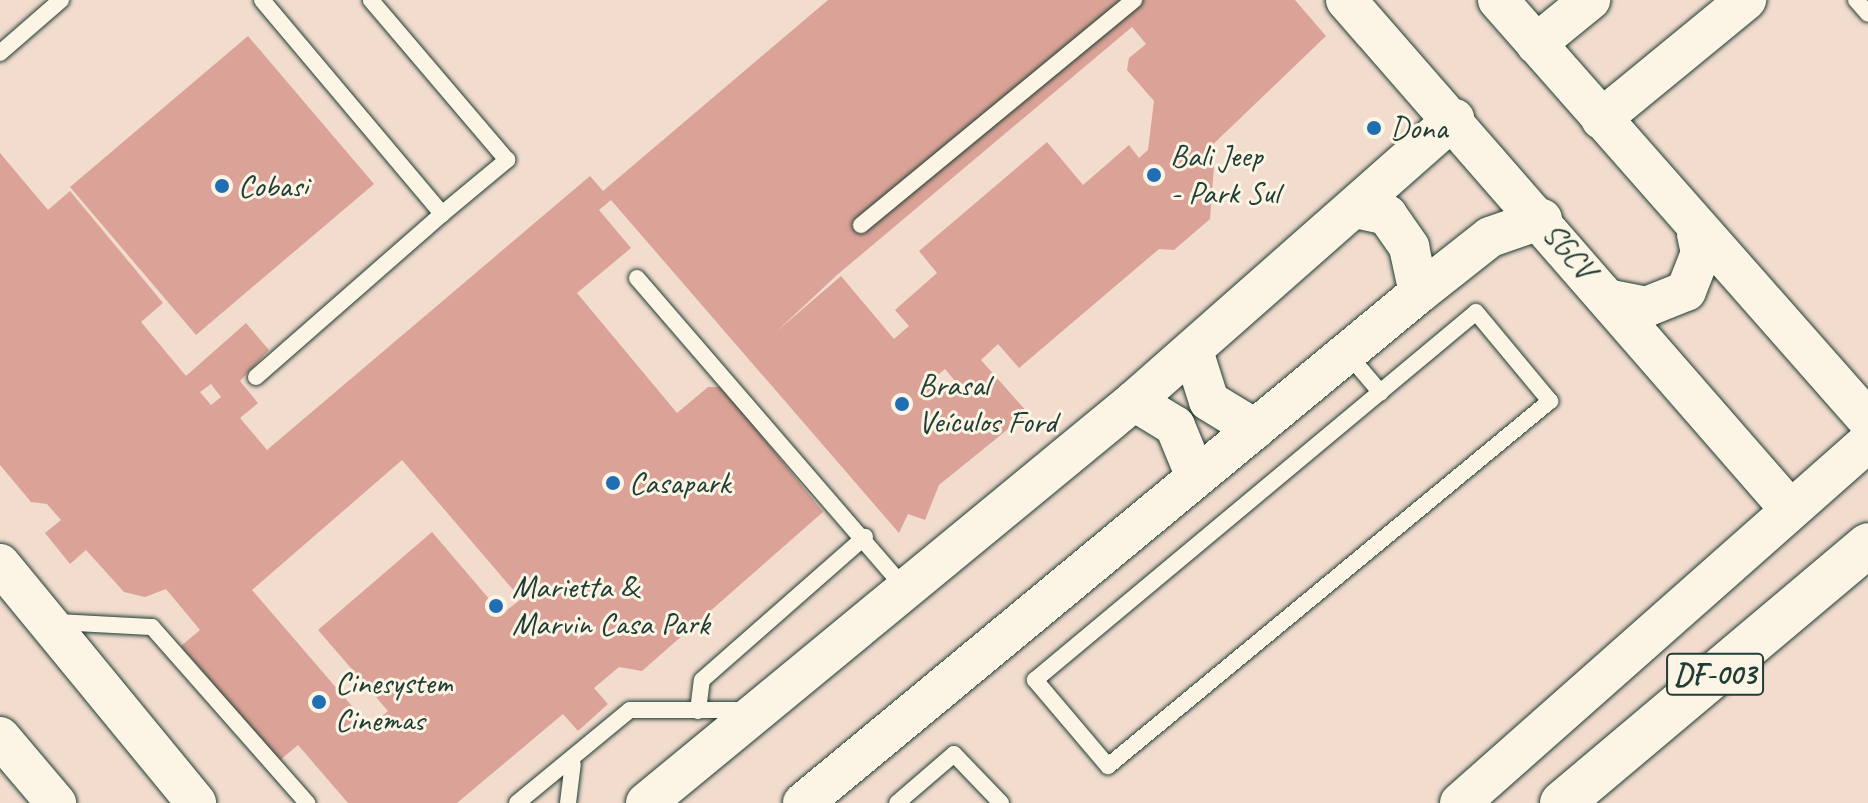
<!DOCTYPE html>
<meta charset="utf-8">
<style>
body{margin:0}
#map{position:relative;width:1868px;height:803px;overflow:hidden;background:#f2dcce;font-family:Caveat,sans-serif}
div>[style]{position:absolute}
.building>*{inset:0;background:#dba397}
.roads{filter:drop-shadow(0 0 2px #1f3d34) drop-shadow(0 0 2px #1f3d34)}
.service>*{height:16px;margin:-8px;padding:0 8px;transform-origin:8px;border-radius:8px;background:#fcf5e5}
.tertiary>*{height:40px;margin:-20px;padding:0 20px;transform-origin:20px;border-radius:20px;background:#fcf5e5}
.trunk>*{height:44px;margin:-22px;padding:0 22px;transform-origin:22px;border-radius:22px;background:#fcf5e5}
.dots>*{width:22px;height:22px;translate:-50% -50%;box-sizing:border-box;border:4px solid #fcf5e5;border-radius:50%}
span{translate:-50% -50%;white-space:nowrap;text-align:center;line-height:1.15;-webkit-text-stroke:6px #fcf5e5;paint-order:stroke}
.shield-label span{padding:2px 6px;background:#fcf5e5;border:2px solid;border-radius:6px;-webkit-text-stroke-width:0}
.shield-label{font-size:30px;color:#1f3d34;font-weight:700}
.poi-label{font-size:32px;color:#1f3d34}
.left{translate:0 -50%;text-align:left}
.street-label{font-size:32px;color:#1f3d34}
</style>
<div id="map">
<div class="building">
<i style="clip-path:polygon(evenodd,828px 0,1295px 0,1326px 36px,1204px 153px,1214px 166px,1210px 219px,1174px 250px,1159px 249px,1019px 368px,998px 344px,981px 360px,1028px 413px,939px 485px,925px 520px,908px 514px,899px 533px,611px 200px,599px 210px,631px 248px,577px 293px,677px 413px,708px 387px,722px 387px,823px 512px,642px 671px,619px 667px,594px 688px,608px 704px,578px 731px,563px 714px,457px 803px,348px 803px,298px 745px,279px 761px,181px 646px,200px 630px,166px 589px,145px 597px,124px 592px,86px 550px,70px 564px,45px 533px,61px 520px,47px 504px,31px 502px,0 465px,0 153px,48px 210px,70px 191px,139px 274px,163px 303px,141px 322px,186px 376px,246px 323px,269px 350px,240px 381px,258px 403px,240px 418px,267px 450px,590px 176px,603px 191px,828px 0,1132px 27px,1146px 44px,1129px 58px,1127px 70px,1154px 101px,1148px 150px,1139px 158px,1129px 145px,1083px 185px,1047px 142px,919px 251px,937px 273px,895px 310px,909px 326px,894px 339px,841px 276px,776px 332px,837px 275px,1132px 27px,828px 0,945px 369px,955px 381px,939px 396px,928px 383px,945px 369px,828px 0,211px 384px,221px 397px,211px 405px,200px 392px,211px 384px,828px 0,402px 460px,521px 599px,502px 614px,432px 532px,318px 630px,388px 711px,370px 727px,252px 590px,402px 460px)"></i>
<i style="clip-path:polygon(248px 36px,374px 184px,196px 335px,70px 187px)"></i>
</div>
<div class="roads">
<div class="service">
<i style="left:262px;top:0;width:280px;rotate:49.9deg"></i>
<i style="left:442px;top:214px;width:85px;rotate:-39.7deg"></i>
<i style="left:507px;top:160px;width:210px;rotate:-130.4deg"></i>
<i style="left:1856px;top:0;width:18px;rotate:49deg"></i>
<i style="left:0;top:53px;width:81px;rotate:-41deg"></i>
<i style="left:861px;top:225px;width:354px;rotate:-39.5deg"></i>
<i style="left:637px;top:278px;width:410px;rotate:49.2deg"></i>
<i style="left:1476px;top:312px;width:116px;rotate:50.3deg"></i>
<i style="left:1550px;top:401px;width:573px;rotate:140.45deg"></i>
<i style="left:1108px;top:766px;width:113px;rotate:-130.3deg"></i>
<i style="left:1035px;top:680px;width:574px;rotate:-39.84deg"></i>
<i style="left:1347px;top:353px;width:52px;rotate:49.6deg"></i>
<i style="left:256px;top:377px;width:247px;rotate:-41.2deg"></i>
<i style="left:56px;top:622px;width:96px;rotate:3deg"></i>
<i style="left:152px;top:627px;width:235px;rotate:48.6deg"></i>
<i style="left:698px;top:711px;width:31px;rotate:-83deg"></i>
<i style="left:702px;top:680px;width:217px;rotate:-41.3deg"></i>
<i style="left:517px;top:803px;width:146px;rotate:-39.5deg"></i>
<i style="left:630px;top:710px;width:119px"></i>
<i style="left:568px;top:803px;width:39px;rotate:-83deg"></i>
<i style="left:897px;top:803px;width:75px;rotate:-40.7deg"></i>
<i style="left:954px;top:754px;width:68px;rotate:46.2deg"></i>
</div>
<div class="tertiary">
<i style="left:1346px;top:0;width:673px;rotate:48.92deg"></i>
<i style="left:1498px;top:0;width:560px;rotate:48.62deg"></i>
<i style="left:1536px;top:44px;width:70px;rotate:-39.2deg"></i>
<i style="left:1601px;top:119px;width:188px;rotate:-39.4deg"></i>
<i style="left:1355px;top:208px;width:33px;rotate:12deg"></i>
<i style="left:1387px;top:215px;width:39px;rotate:55deg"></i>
<i style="left:1409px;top:247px;width:47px;rotate:77.7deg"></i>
<i style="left:1611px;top:300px;width:36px;rotate:11deg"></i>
<i style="left:1646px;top:307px;width:43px;rotate:-21.8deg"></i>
<i style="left:1686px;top:291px;width:41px;rotate:-68.5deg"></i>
<i style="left:1701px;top:253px;width:19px;rotate:-102deg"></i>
<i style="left:1193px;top:351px;width:52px;rotate:72.3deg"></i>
<i style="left:1209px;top:401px;width:54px;rotate:31.3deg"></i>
<i style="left:1134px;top:401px;width:48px;rotate:31.4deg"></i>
<i style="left:1175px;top:426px;width:55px;rotate:67.6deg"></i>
<i style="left:0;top:564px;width:309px;rotate:50.6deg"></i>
<i style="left:0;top:737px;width:87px;rotate:49.7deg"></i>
<i style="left:646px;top:803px;width:632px;rotate:-39.48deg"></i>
<i style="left:1134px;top:401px;width:427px;rotate:-41.4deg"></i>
<i style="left:803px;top:803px;width:800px;rotate:-39.62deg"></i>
<i style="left:1419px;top:293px;width:90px;rotate:-38.3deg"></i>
<i style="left:1490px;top:237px;width:55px;rotate:-19.1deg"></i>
<i style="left:1460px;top:803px;width:545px;rotate:-41.5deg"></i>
</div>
<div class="trunk">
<i style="left:1562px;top:803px;width:400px;rotate:-40.1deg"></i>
</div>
</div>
<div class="dots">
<i style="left:1374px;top:128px;background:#1f6fb2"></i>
<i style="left:1154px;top:175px;background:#1f6fb2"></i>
<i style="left:222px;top:186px;background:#1f6fb2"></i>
<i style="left:902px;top:404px;background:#1f6fb2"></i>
<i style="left:613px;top:483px;background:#1f6fb2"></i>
<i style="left:496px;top:606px;background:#1f6fb2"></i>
<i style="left:319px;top:702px;background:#1f6fb2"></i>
</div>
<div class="shield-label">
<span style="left:1715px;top:674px">DF-003</span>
</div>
<div class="poi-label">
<span class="left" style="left:1390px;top:128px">Dona</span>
<span class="left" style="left:1170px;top:175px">Bali Jeep<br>- Park Sul</span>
<span class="left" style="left:238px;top:186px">Cobasi</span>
<span class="left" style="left:918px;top:404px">Brasal<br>Veículos Ford</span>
<span class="left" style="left:629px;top:483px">Casapark</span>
<span class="left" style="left:512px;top:606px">Marietta &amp;<br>Marvin Casa Park</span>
<span class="left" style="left:335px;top:702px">Cinesystem<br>Cinemas</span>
</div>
<div class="street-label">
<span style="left:1569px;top:251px;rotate:49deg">SGCV</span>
</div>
</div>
